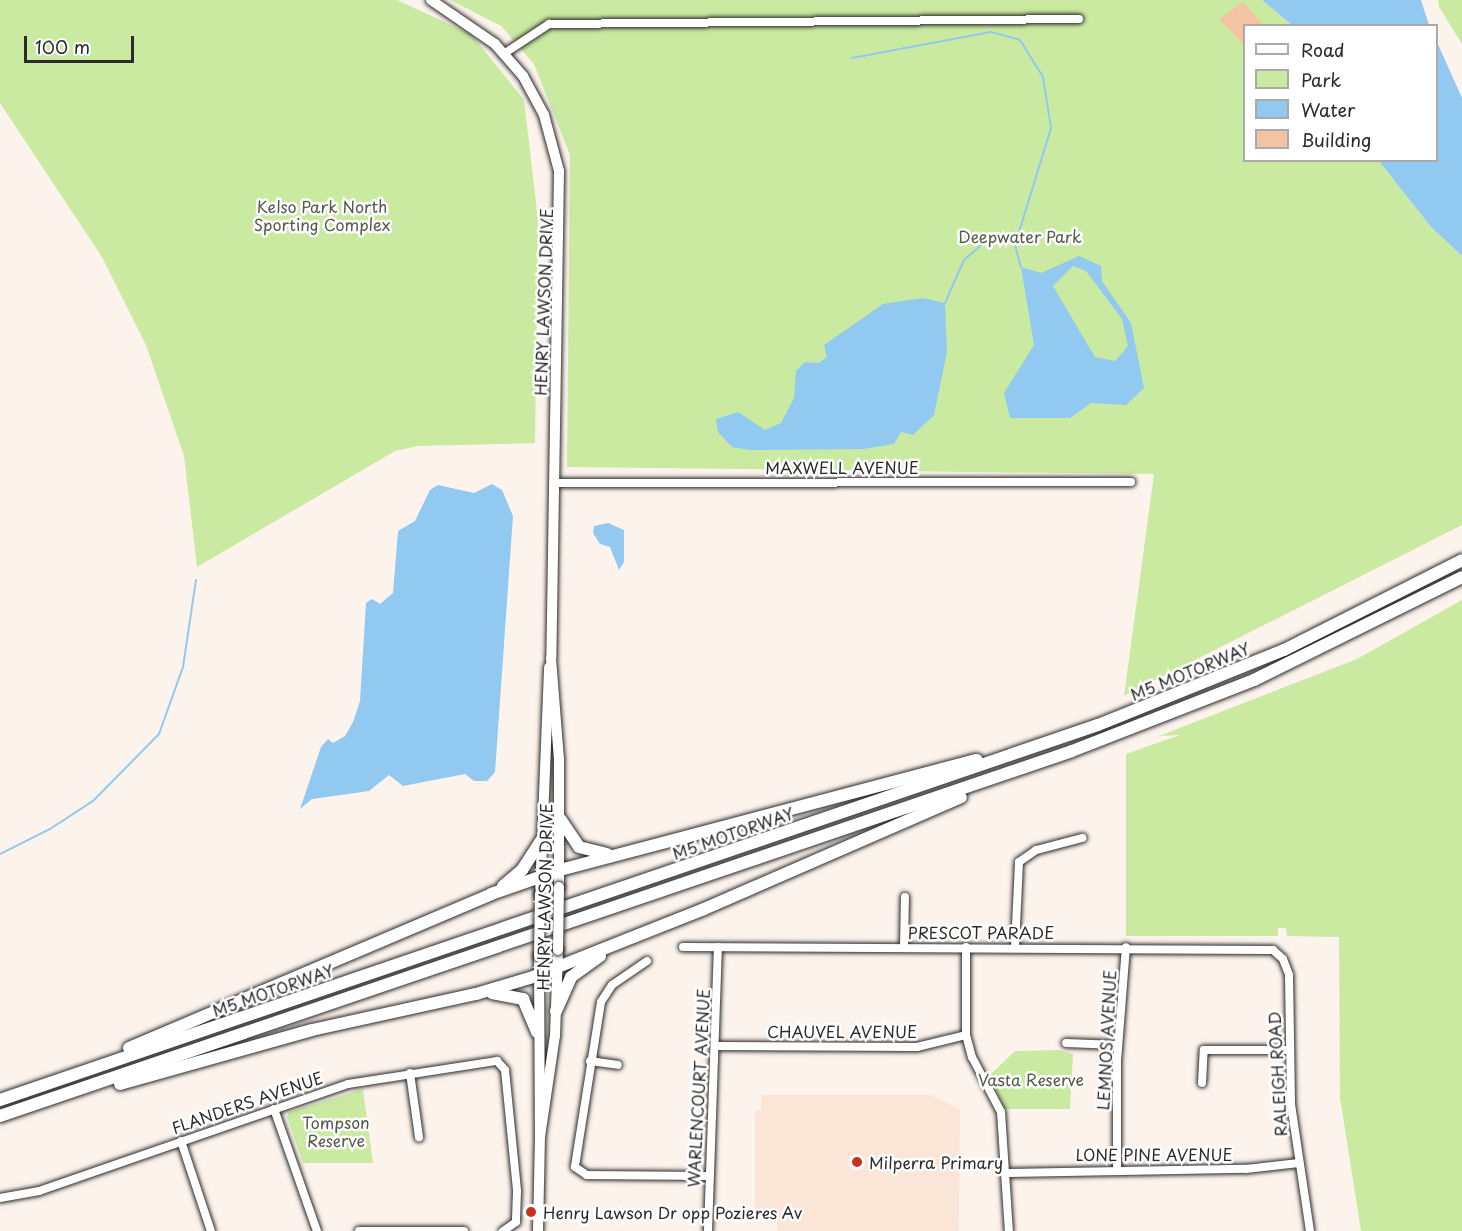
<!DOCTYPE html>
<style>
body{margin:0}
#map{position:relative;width:1462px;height:1231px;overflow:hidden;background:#fdf3ed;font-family:"Playpen Sans",sans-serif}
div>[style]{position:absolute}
.built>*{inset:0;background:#fae5d7}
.green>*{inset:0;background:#caeaa2}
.water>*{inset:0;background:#91c9f0}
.stream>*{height:2px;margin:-1px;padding:0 1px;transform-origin:1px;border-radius:1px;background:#91c9f0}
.building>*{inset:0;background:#f4c3a4}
.roads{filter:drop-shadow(0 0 2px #2b2b2b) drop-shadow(0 0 2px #2b2b2b)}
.minor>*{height:8px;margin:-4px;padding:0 4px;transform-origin:4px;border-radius:4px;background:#fff}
.major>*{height:10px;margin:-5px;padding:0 5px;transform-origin:5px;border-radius:5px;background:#fff}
.highway>*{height:12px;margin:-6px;padding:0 6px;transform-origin:6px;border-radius:6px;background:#fff}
.bridges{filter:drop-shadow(0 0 2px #2b2b2b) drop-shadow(0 0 2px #2b2b2b)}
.major-bridge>*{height:10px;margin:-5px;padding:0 5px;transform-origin:5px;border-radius:5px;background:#fff}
.dots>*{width:16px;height:16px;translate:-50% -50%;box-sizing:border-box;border:3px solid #fff;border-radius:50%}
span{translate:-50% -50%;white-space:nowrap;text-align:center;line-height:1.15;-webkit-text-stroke:5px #fff;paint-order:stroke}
.park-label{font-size:16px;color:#535b49}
.street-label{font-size:16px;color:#2b2b2b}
.poi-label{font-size:16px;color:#2b2b2b}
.left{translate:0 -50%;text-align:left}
.legend{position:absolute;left:1243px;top:24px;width:195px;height:138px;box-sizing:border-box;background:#fff;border:2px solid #aaa;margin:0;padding:8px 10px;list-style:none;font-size:18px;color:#2b2b2b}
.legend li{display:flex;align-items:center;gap:12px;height:30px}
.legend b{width:30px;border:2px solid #aaa}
.scale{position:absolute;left:24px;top:36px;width:110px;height:27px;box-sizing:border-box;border:3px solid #2b2b2b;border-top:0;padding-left:8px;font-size:18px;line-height:21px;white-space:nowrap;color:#2b2b2b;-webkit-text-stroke:4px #fff;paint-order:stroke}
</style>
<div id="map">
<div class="built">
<i style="clip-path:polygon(761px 1095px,932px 1095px,960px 1109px,959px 1231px,777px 1231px,777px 1214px,755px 1214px,755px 1111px,761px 1110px)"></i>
</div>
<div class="green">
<i style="clip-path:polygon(0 0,397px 0,471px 34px,524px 100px,538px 220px,535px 443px,418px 446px,395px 451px,197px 567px,184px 456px,146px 345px,102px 257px,0 103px)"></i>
<i style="clip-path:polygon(450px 0,1262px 0,1292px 25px,1244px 26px,1244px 160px,1379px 161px,1431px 227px,1462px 256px,1462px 525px,1124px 696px,1154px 474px,567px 467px,570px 155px,534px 64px,501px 26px)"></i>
<i style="clip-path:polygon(1438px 0,1462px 0,1462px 44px,1439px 7px)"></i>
<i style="clip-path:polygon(1462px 600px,1462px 1231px,1361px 1231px,1340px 1098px,1339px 937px,1287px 936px,1286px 928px,1278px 928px,1278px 936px,1126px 936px,1126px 754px,1180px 735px,1159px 736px,1357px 659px)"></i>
<i style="clip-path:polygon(1059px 1050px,1073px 1054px,1070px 1109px,1005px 1109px,990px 1077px,992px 1073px,1015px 1051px)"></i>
<i style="clip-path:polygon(363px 1089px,373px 1163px,303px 1163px,287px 1117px,289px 1112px)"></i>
</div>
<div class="water">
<i style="clip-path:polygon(1262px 0,1421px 0,1429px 25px,1292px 25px)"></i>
<i style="clip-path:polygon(1437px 42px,1462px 98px,1462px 256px,1431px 227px,1379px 161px,1436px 160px)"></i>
<i style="clip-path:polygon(evenodd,1079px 256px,1101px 266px,1102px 281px,1131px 323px,1144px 388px,1126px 405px,1091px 403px,1070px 418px,1010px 418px,1004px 393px,1034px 345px,1021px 267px,1041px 273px,1079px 256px,1073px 266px,1086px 271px,1122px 319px,1128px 346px,1115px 361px,1095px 357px,1053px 286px,1073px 266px)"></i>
<i style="clip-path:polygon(923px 298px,945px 303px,947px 352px,934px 415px,913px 435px,901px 432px,894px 444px,863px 449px,750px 450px,732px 447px,718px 432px,716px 419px,738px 412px,765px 430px,781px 423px,794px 398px,796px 371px,805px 362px,819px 363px,827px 357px,824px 345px,883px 304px)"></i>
<i style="clip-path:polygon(492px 484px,502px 490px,513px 516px,495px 772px,487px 781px,474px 781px,465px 774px,403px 786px,389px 775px,369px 791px,312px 799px,300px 809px,321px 747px,328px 739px,333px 743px,345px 736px,353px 722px,360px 701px,366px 603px,372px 599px,380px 604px,393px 593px,398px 531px,415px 521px,430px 490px,438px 485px,474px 493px)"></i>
<i style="clip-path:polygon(608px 523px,624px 530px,624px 562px,619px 570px,610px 547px,600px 544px,593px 533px,594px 526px)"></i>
</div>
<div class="stream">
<i style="left:852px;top:58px;width:141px;rotate:-10.6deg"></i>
<i style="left:991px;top:32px;width:30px;rotate:15deg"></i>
<i style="left:1020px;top:40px;width:44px;rotate:58.1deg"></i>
<i style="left:1043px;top:77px;width:52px;rotate:81.1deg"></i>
<i style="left:1051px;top:128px;width:122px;rotate:107.1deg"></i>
<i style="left:1015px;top:245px;width:23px;rotate:75deg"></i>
<i style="left:945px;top:303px;width:47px;rotate:-66.2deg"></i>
<i style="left:964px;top:260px;width:33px;rotate:-41deg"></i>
<i style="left:989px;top:238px;width:30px;rotate:-9deg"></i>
<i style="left:0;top:854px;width:56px;rotate:-26.6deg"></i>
<i style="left:50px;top:829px;width:51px;rotate:-33.1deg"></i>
<i style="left:93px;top:801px;width:94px;rotate:-45.4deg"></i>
<i style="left:159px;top:734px;width:71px;rotate:-70.3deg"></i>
<i style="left:183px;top:667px;width:88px;rotate:-81.5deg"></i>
</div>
<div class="building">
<i style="clip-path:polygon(1243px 2px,1264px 26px,1245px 26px,1245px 46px,1219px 19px)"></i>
</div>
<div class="roads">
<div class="minor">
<i style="left:505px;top:53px;width:53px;rotate:-33.4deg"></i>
<i style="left:549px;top:24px;width:530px;rotate:-0.54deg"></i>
<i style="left:554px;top:483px;width:577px;rotate:-0.1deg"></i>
<i style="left:683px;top:947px;width:590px;rotate:0.29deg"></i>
<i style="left:1273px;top:950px;width:13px;rotate:42deg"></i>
<i style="left:1283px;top:959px;width:17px;rotate:69deg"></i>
<i style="left:1289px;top:975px;width:129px;rotate:89.1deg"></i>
<i style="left:1291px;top:1104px;width:128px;rotate:81.5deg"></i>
<i style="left:904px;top:947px;width:50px;rotate:-88.9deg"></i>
<i style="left:966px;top:947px;width:88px;rotate:90deg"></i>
<i style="left:966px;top:1035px;width:23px;rotate:75deg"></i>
<i style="left:972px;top:1057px;width:62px;rotate:62.2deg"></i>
<i style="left:1001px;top:1112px;width:119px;rotate:86.2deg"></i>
<i style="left:1015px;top:947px;width:85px;rotate:-87.3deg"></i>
<i style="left:1019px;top:862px;width:21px;rotate:-35deg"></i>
<i style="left:1036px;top:850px;width:48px;rotate:-14.6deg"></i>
<i style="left:647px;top:961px;width:42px;rotate:145.6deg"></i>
<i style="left:612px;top:985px;width:20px;rotate:123deg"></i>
<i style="left:601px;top:1002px;width:167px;rotate:99deg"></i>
<i style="left:575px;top:1167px;width:14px;rotate:34deg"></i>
<i style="left:587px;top:1175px;width:121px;rotate:0.5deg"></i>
<i style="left:1066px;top:1043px;width:52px;rotate:2.2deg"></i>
<i style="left:716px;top:1046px;width:201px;rotate:0.3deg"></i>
<i style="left:917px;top:1047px;width:50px;rotate:-13.8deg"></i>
<i style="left:590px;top:1061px;width:28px;rotate:8deg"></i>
<i style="left:410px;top:1073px;width:65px;rotate:82deg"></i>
<i style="left:1202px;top:1083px;width:33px;rotate:-87deg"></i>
<i style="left:1204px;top:1050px;width:85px"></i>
<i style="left:274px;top:1109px;width:129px;rotate:70.6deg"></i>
<i style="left:181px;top:1141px;width:95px;rotate:71.6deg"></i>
<i style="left:1117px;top:1170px;width:109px;rotate:-90deg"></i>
<i style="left:1117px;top:1061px;width:114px;rotate:-85.5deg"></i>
<i style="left:1009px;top:1173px;width:237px;rotate:-1deg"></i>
<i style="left:1246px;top:1169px;width:53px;rotate:-6.5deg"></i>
<i style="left:0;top:1198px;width:40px;rotate:-10deg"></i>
<i style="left:39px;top:1191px;width:327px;rotate:-19.1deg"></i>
<i style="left:348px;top:1084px;width:151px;rotate:-8.8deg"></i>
<i style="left:497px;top:1061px;width:12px;rotate:48deg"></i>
<i style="left:505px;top:1070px;width:122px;rotate:84.3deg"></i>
<i style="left:517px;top:1191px;width:31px;rotate:92deg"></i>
<i style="left:516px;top:1222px;width:16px;rotate:145deg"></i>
<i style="left:359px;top:1231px;width:105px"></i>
<i style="left:708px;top:1231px;width:284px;rotate:-88deg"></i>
</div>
<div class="major">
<i style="left:431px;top:0;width:78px;rotate:34.5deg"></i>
<i style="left:495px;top:44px;width:43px;rotate:48.8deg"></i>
<i style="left:523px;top:76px;width:44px;rotate:61.7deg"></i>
<i style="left:544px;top:115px;width:58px;rotate:75deg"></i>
<i style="left:559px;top:171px;width:487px;rotate:90.9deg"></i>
<i style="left:551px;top:658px;width:101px;rotate:85.5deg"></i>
<i style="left:559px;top:759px;width:128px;rotate:90deg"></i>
<i style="left:540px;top:894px;width:227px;rotate:-87.7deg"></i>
<i style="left:539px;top:956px;width:180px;rotate:89.7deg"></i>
<i style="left:538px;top:1231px;width:94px;rotate:-88.8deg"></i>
<i style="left:540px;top:1137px;width:102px;rotate:-81.6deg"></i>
<i style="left:555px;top:1036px;width:86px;rotate:-88deg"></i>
</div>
<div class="highway">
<i style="left:561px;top:820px;width:32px;rotate:56deg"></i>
<i style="left:579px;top:847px;width:29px;rotate:14deg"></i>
<i style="left:503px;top:886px;width:25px;rotate:-40deg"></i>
<i style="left:522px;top:870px;width:37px;rotate:-57deg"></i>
<i style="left:492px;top:993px;width:32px;rotate:11deg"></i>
<i style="left:523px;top:999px;width:36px;rotate:67deg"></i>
<i style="left:556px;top:1011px;width:37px;rotate:-66deg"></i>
<i style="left:571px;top:977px;width:36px;rotate:-36deg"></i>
<i style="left:129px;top:1048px;width:393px;rotate:-23deg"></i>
<i style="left:491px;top:894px;width:73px;rotate:-19.2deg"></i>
<i style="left:560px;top:870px;width:431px;rotate:-14.8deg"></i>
<i style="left:120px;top:1084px;width:199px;rotate:-15.7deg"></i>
<i style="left:312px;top:1030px;width:168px;rotate:-12.4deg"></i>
<i style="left:476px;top:994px;width:56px;rotate:-16.5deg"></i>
<i style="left:530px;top:978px;width:187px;rotate:-21.6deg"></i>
<i style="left:704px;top:909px;width:280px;rotate:-23.5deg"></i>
<i style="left:0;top:1100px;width:1160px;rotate:-18.86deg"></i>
<i style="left:1098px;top:725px;width:201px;rotate:-22deg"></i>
<i style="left:1284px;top:650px;width:199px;rotate:-26.8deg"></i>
<i style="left:0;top:1116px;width:1132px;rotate:-18.8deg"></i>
<i style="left:1072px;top:751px;width:195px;rotate:-21.3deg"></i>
<i style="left:1254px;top:680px;width:232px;rotate:-26.3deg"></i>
</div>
</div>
<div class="bridges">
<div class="major-bridge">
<i style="left:558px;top:950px;width:63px;rotate:-89.1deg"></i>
<i style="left:539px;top:956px;width:62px;rotate:-89.1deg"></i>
</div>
</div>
<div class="dots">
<i style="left:857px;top:1162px;background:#c8321e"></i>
<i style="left:531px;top:1212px;background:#c8321e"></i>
</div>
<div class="park-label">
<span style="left:322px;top:215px">Kelso Park North<br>Sporting Complex</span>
<span style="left:1020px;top:236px">Deepwater Park</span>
<span style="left:1031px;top:1079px">Vasta Reserve</span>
<span style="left:336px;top:1131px">Tompson<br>Reserve</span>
</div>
<div class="street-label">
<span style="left:543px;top:302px;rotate:-88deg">HENRY LAWSON DRIVE</span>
<span style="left:842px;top:467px">MAXWELL AVENUE</span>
<span style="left:1190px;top:671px;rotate:-22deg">M5 MOTORWAY</span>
<span style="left:733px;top:833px;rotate:-19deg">M5 MOTORWAY</span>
<span style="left:544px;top:897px;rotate:-89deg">HENRY LAWSON DRIVE</span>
<span style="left:981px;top:932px">PRESCOT PARADE</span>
<span style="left:273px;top:990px;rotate:-19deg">M5 MOTORWAY</span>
<span style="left:842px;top:1031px">CHAUVEL AVENUE</span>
<span style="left:1106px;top:1040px;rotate:-87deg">LEMNOS AVENUE</span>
<span style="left:1277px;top:1074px;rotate:-93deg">RALEIGH ROAD</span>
<span style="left:698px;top:1088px;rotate:-87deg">WARLENCOURT AVENUE</span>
<span style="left:247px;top:1102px;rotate:-19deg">FLANDERS AVENUE</span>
<span style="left:1154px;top:1154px">LONE PINE AVENUE</span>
</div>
<div class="poi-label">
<span class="left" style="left:869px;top:1162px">Milperra Primary</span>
<span class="left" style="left:543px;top:1212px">Henry Lawson Dr opp Pozieres Av</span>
</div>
<ul class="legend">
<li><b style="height:8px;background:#fff"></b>Road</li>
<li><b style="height:16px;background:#caeaa2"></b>Park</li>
<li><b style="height:16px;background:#91c9f0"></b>Water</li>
<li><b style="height:16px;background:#f4c3a4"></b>Building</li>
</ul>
<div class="scale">100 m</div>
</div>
